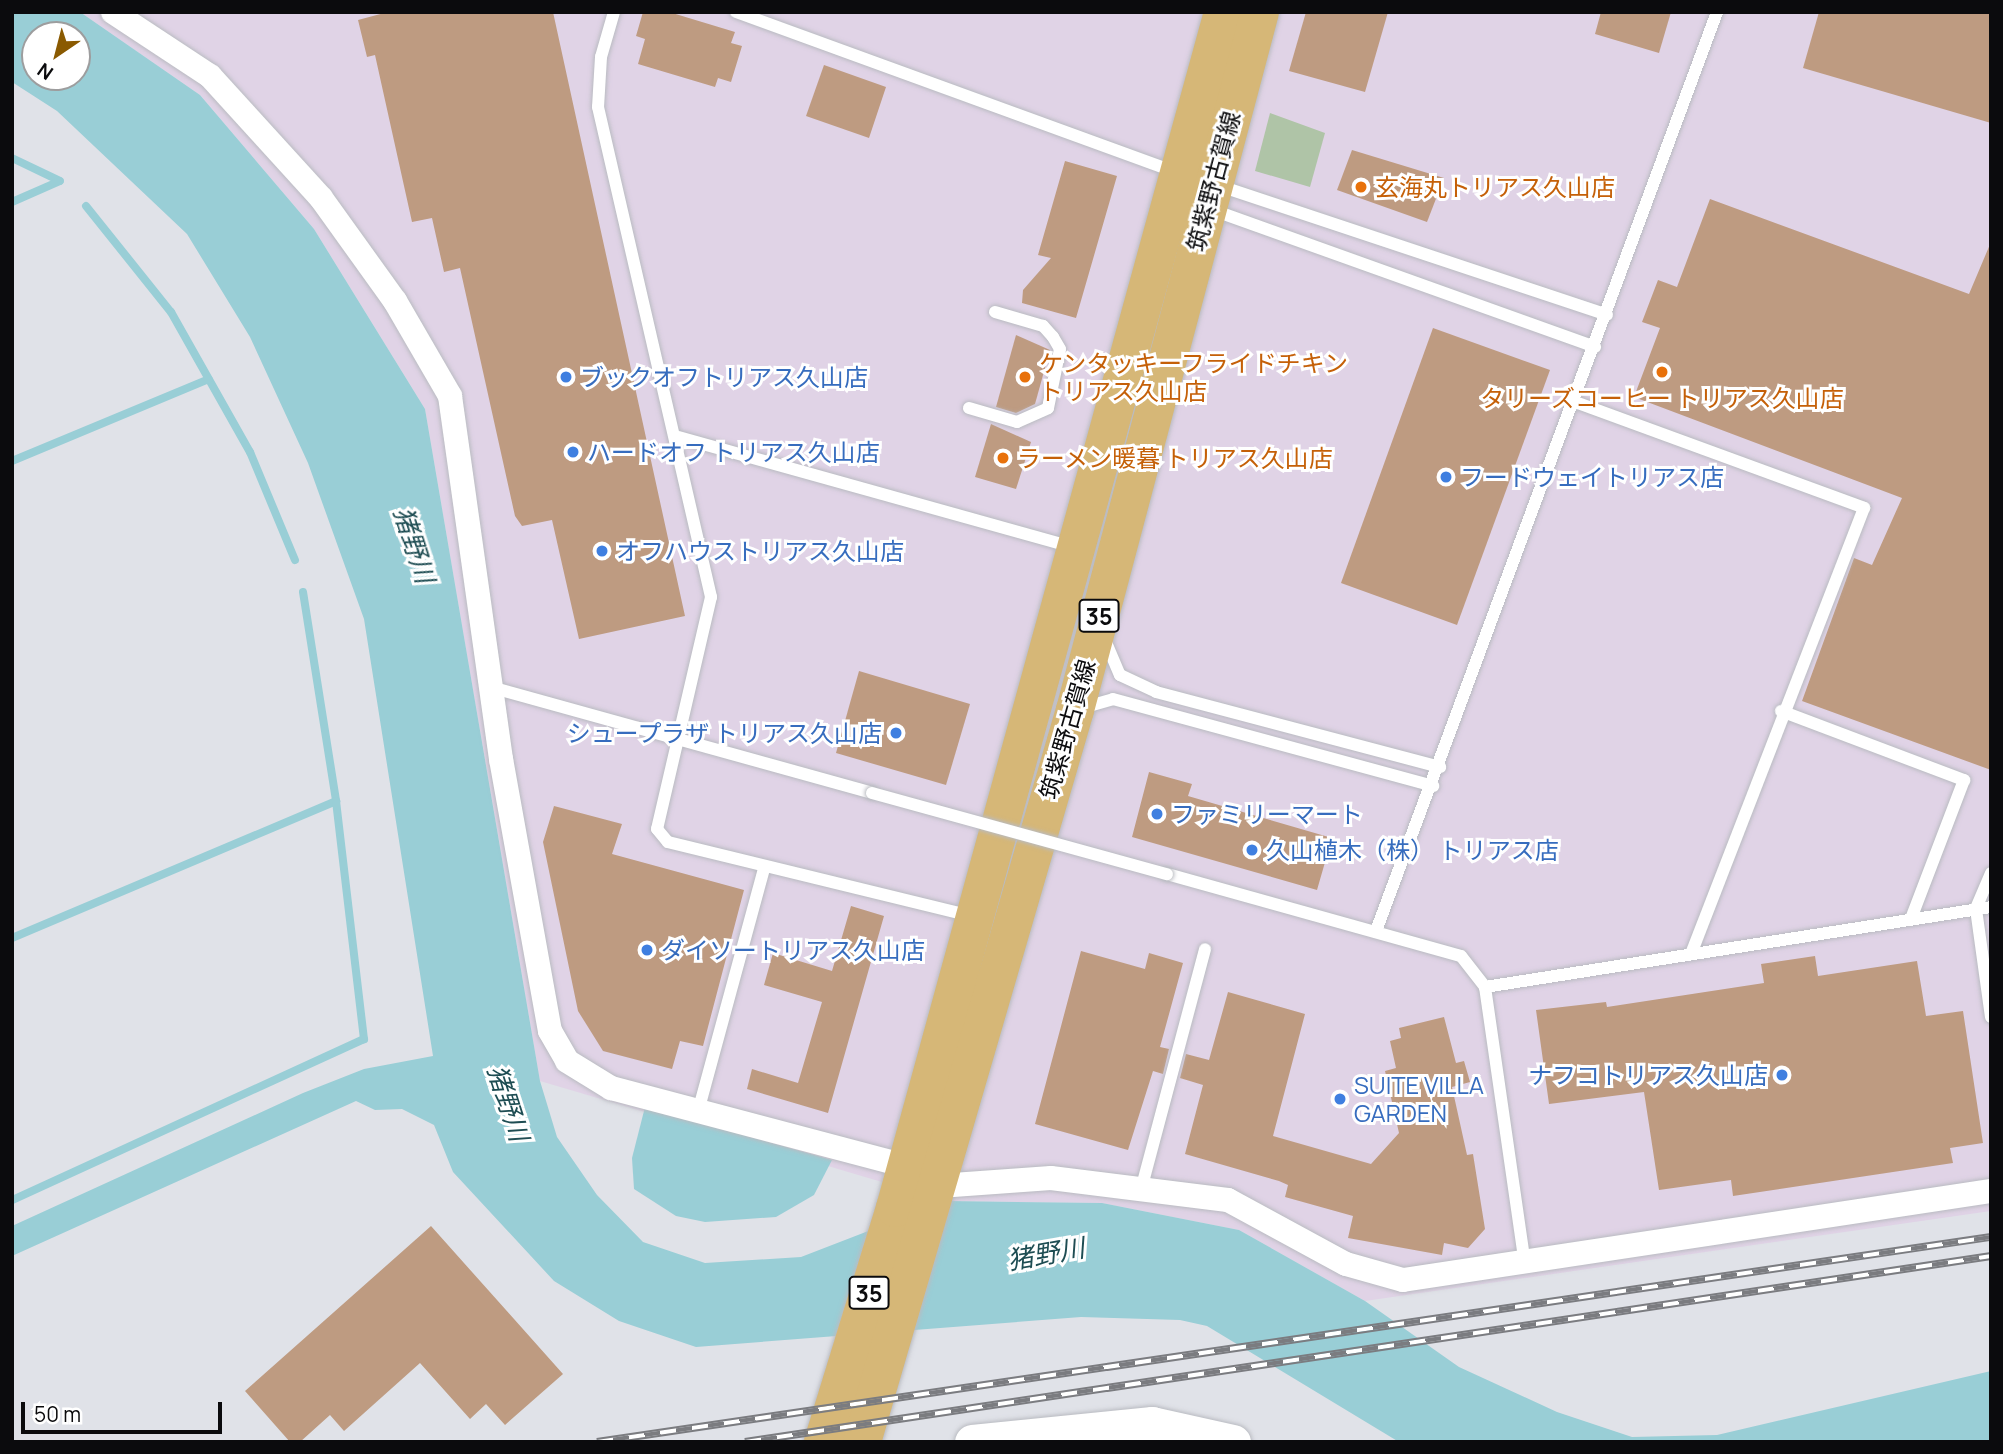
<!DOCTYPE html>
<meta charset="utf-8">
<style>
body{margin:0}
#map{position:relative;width:2003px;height:1454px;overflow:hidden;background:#e0e2e8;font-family:Manrope,"Noto Sans JP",sans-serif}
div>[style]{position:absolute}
.commercial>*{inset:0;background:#e0d3e6}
.green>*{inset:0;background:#afc4a7}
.water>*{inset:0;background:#99ced6}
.stream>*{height:8px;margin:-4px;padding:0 4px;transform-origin:4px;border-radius:4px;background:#99ced6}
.building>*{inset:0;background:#be9b81}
.roads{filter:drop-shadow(0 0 2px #b9bbc1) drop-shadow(0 0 2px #b9bbc1)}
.service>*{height:12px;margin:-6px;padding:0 6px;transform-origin:6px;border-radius:6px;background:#fff}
.minor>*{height:24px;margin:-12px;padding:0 12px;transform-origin:12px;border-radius:12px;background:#fff}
.secondary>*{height:35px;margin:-17.5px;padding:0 17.5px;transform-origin:17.5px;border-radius:17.5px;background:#fff}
.primary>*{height:38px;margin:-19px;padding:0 19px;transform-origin:19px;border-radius:19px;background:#d6b777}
.rail>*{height:8px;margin-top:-4px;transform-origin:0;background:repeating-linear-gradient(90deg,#fff 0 16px,#7b7c80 0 32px);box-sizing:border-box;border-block:2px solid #7b7c80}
.bridges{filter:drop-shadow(0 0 2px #b9bbc1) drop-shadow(0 0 2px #b9bbc1)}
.service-bridge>*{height:12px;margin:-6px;padding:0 6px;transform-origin:6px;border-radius:6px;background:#fff}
.dots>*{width:19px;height:19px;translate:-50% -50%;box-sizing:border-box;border:4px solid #fff;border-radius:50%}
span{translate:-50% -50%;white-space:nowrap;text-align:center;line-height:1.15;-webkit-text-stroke:6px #fff;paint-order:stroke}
.shield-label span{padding:2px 5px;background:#fff;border:2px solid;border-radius:5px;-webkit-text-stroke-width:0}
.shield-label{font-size:23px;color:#0b0b0d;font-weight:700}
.street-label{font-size:24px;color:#0b0b0d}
.food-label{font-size:24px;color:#c56008}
.left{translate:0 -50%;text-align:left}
.shop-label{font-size:24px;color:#366cbe}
.right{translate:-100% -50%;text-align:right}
.water-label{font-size:26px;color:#1e4d53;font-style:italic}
.frame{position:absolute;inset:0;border:14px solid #0b0b0d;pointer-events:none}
.north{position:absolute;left:21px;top:21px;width:70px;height:70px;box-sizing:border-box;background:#fff;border:2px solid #9d9d9e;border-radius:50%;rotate:215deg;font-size:19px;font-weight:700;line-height:28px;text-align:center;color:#0b0b0d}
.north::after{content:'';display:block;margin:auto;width:24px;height:32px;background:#8a5a01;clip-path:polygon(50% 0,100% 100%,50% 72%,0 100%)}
.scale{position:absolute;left:21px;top:1402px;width:201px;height:32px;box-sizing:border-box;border:4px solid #0b0b0d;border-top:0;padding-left:9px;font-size:21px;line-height:24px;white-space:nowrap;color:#0b0b0d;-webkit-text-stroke:5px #fff;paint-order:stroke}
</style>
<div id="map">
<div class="commercial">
<i style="clip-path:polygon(80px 12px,1991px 12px,1991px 1211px,1365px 1301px,1239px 1230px,1102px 1203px,946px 1201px,540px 1081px,425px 409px,314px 229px,200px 95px)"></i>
</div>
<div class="green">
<i style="clip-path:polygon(1270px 113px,1325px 133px,1310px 187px,1255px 171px)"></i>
</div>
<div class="water">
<i style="clip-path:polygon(evenodd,12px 12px,80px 12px,200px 95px,314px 229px,425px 409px,540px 1081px,557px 1137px,597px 1195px,643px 1242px,705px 1263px,801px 1257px,946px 1201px,1102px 1203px,1239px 1230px,1365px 1301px,1459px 1367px,1557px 1412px,1632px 1437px,1717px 1435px,1991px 1371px,1991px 1442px,1399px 1442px,1207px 1326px,1180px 1320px,1081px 1317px,696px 1347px,619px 1321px,554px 1281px,453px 1172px,434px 1125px,402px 1109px,375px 1110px,356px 1101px,12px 1256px,12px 1226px,303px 1093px,364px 1069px,433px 1056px,364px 619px,308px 463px,250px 337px,187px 234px,57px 111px,12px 82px,12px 12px,35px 35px,77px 35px,77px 77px,35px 77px,35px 35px)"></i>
<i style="clip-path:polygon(645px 1107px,832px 1160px,814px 1195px,776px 1217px,705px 1222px,676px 1216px,634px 1189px,632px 1158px)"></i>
</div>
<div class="stream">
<i style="left:12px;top:158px;width:53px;rotate:25.6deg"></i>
<i style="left:12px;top:202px;width:52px;rotate:-23.6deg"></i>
<i style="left:86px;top:206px;width:136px;rotate:51.3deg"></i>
<i style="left:171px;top:312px;width:161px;rotate:60.6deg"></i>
<i style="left:250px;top:452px;width:117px;rotate:67.4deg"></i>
<i style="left:12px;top:461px;width:213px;rotate:-22.6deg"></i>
<i style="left:303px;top:592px;width:212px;rotate:81deg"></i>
<i style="left:12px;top:938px;width:352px;rotate:-22.9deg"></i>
<i style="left:336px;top:801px;width:240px;rotate:83.3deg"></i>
<i style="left:364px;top:1039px;width:387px;rotate:155.4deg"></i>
</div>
<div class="building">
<i style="clip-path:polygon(388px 12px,553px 12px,685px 616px,579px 639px,552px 520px,522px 526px,515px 516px,460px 268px,444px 272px,432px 218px,412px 222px,375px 55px,367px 57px,358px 20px)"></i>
<i style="clip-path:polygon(643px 12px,669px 12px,735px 32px,731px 43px,742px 46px,731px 82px,718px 78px,715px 87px,638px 64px,645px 39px,636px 36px)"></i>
<i style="clip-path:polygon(1306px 12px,1388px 12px,1365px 92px,1289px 71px)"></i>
<i style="clip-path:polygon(1601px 12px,1671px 12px,1659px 53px,1595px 34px)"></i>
<i style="clip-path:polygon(1819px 12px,1991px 12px,1991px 123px,1803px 68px)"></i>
<i style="clip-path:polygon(824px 65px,886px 87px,869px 138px,806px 116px)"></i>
<i style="clip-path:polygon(1352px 150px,1444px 178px,1427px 222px,1337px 190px)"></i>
<i style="clip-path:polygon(1065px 161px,1117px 176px,1076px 318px,1022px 303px,1023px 290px,1051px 258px,1038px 255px)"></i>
<i style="clip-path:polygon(1710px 199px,1969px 294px,1991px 242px,1991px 770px,1802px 701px,1854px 558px,1872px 565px,1902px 498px,1634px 397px,1660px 328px,1642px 322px,1658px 280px,1677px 287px)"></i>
<i style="clip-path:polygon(1433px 328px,1550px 370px,1457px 625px,1341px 583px)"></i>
<i style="clip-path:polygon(1016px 335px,1050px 350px,1035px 404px,1016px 413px,996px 407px)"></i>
<i style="clip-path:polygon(991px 424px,1031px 442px,1016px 489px,975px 477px)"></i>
<i style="clip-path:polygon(859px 671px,970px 704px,946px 785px,836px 753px)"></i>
<i style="clip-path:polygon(1149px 772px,1192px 784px,1188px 796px,1332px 838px,1317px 890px,1132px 837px)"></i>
<i style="clip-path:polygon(554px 806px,622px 824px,612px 854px,744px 890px,703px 1046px,680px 1041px,672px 1069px,603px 1051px,578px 1011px,543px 842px)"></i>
<i style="clip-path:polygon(851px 906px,884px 916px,828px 1113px,747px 1089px,752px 1069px,798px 1083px,822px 1002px,764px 985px,773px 953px,832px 971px)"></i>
<i style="clip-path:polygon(1081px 951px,1145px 969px,1149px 953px,1183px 963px,1160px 1047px,1169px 1049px,1163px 1074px,1153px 1071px,1128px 1150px,1035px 1124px)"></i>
<i style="clip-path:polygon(1815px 956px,1818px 976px,1917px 961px,1926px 1016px,1963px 1011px,1983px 1143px,1950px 1148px,1953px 1163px,1733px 1196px,1731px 1180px,1659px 1190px,1644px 1092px,1549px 1104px,1536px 1010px,1606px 1002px,1607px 1007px,1764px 983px,1761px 964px)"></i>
<i style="clip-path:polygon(1228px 992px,1305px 1014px,1273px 1136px,1371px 1164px,1399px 1133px,1385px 1071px,1396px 1068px,1390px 1041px,1401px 1038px,1399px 1028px,1444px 1017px,1456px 1063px,1464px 1061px,1470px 1082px,1452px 1087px,1467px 1155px,1473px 1154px,1485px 1229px,1468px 1248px,1444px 1243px,1442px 1255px,1348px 1238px,1353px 1216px,1285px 1197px,1288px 1185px,1279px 1181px,1185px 1154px,1203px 1085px,1180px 1078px,1186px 1054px,1209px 1060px)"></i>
<i style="clip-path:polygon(431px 1226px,563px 1374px,505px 1425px,486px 1404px,470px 1419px,420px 1363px,344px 1431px,330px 1415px,300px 1442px,290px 1442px,245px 1391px)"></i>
</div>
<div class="roads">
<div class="service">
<i style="left:614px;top:12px;width:47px;rotate:106.1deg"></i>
<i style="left:601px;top:57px;width:50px;rotate:93.4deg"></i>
<i style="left:598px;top:107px;width:503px;rotate:77.01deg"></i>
<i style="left:711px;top:597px;width:238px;rotate:103.1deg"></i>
<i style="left:657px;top:829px;width:17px;rotate:50deg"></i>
<i style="left:668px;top:842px;width:313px;rotate:13.7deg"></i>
<i style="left:736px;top:12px;width:468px;rotate:20deg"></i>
<i style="left:1217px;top:185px;width:411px;rotate:18.4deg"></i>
<i style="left:1210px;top:209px;width:409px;rotate:19.7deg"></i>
<i style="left:1575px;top:402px;width:308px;rotate:20.1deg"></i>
<i style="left:1864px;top:508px;width:478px;rotate:111.2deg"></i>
<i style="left:969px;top:408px;width:50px;rotate:16.3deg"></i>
<i style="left:1017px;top:422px;width:34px;rotate:-24deg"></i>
<i style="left:1048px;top:408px;width:60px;rotate:-78.5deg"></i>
<i style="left:1060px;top:349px;width:14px;rotate:-120deg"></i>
<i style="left:1053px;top:337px;width:15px;rotate:-132deg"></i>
<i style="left:1043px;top:326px;width:50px;rotate:-163.7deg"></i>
<i style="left:678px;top:437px;width:408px;rotate:15.6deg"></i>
<i style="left:1105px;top:640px;width:38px;rotate:67deg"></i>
<i style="left:1120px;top:675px;width:40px;rotate:25deg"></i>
<i style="left:1156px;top:692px;width:294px;rotate:14.8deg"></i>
<i style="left:494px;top:688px;width:392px;rotate:15.5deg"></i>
<i style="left:1082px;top:708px;width:32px;rotate:-16deg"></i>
<i style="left:1113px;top:699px;width:332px;rotate:15.2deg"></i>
<i style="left:1781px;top:711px;width:196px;rotate:20.7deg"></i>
<i style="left:1964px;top:780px;width:149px;rotate:110.9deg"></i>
<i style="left:1991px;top:873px;width:39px;rotate:113deg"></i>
<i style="left:1976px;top:909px;width:109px;rotate:82.1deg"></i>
<i style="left:1167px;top:874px;width:305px;rotate:15.6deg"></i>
<i style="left:1461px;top:956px;width:39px;rotate:52deg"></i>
<i style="left:1485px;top:987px;width:281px;rotate:81.8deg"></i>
<i style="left:1376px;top:931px;width:980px;rotate:-69.64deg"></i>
<i style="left:1485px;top:987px;width:512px;rotate:-8.98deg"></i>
<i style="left:699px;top:1108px;width:249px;rotate:-74.8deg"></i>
<i style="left:1142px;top:1186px;width:245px;rotate:-75.1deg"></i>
</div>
<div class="minor">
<i style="left:113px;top:12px;width:116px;rotate:33.4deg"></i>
<i style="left:210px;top:76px;width:165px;rotate:47.7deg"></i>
<i style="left:321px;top:198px;width:127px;rotate:54.3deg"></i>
<i style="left:395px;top:301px;width:110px;rotate:59.9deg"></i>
<i style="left:450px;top:396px;width:367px;rotate:82deg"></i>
<i style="left:501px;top:759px;width:276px;rotate:79.8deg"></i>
<i style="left:550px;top:1031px;width:34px;rotate:60deg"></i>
<i style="left:567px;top:1061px;width:52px;rotate:31.5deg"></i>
<i style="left:611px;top:1088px;width:306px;rotate:14.8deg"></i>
<i style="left:939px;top:1186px;width:112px;rotate:-4.1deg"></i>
<i style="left:1051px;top:1178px;width:178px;rotate:7.1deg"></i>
<i style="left:1228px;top:1200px;width:134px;rotate:28.5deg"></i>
<i style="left:1346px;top:1264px;width:59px;rotate:15.7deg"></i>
<i style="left:1403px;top:1280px;width:595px;rotate:-8.61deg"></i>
</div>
<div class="secondary">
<i style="left:972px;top:1442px;width:181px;rotate:-5.7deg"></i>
<i style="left:1152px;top:1424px;width:83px;rotate:12.5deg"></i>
</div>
<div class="primary">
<i style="left:823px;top:1442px;width:245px;rotate:-72.9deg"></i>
<i style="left:895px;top:1208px;width:1240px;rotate:-74.66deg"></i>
<i style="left:862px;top:1442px;width:762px;rotate:-73.78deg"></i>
<i style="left:1075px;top:710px;width:722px;rotate:-75.16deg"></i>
</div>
</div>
<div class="rail">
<i style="left:597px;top:1442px;width:1409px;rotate:-8.37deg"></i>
<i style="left:745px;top:1442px;width:1260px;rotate:-8.49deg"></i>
</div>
<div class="bridges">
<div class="service-bridge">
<i style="left:872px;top:793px;width:306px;rotate:15.4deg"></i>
</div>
</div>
<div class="dots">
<i style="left:1361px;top:187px;background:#e8710a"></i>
<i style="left:1662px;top:372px;background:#e8710a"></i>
<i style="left:566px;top:377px;background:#3f7fe0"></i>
<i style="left:1025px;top:377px;background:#e8710a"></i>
<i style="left:573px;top:452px;background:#3f7fe0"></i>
<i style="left:1003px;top:458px;background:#e8710a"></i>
<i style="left:1446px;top:477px;background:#3f7fe0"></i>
<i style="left:602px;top:551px;background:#3f7fe0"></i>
<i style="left:896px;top:733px;background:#3f7fe0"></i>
<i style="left:1157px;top:814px;background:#3f7fe0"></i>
<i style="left:1252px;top:850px;background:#3f7fe0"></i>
<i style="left:647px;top:950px;background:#3f7fe0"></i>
<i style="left:1782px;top:1075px;background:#3f7fe0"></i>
<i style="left:1340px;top:1099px;background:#3f7fe0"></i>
</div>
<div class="shield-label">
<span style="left:1099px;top:616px">35</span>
<span style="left:869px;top:1293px">35</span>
</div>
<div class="street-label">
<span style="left:1213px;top:181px;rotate:-75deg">筑紫野古賀線</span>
<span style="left:1067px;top:729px;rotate:-74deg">筑紫野古賀線</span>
</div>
<div class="food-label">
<span class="left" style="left:1375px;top:187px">玄海丸トリアス久山店</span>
<span class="left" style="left:1039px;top:377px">ケンタッキーフライドチキン<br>トリアス久山店</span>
<span style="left:1662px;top:398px">タリーズコーヒー トリアス久山店</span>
<span class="left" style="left:1017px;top:458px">ラーメン暖暮 トリアス久山店</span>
</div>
<div class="shop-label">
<span class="left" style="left:580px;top:377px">ブックオフトリアス久山店</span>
<span class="left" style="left:587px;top:452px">ハードオフ トリアス久山店</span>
<span class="left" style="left:1460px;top:477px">フードウェイトリアス店</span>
<span class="left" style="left:616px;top:551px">オフハウストリアス久山店</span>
<span class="right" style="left:882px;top:733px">シュープラザ トリアス久山店</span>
<span class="left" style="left:1171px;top:814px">ファミリーマート</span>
<span class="left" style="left:1266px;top:850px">久山植木（株） トリアス店</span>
<span class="left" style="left:661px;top:950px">ダイソートリアス久山店</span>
<span class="right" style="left:1768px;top:1075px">ナフコトリアス久山店</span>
<span class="left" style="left:1354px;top:1099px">SUITE VILLA<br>GARDEN</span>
</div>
<div class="water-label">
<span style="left:414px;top:545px;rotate:72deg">猪野川</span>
<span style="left:508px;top:1103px;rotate:72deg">猪野川</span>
<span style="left:1046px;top:1254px;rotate:-10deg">猪野川</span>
</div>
<div class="frame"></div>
<div class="north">N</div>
<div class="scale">50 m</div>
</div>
